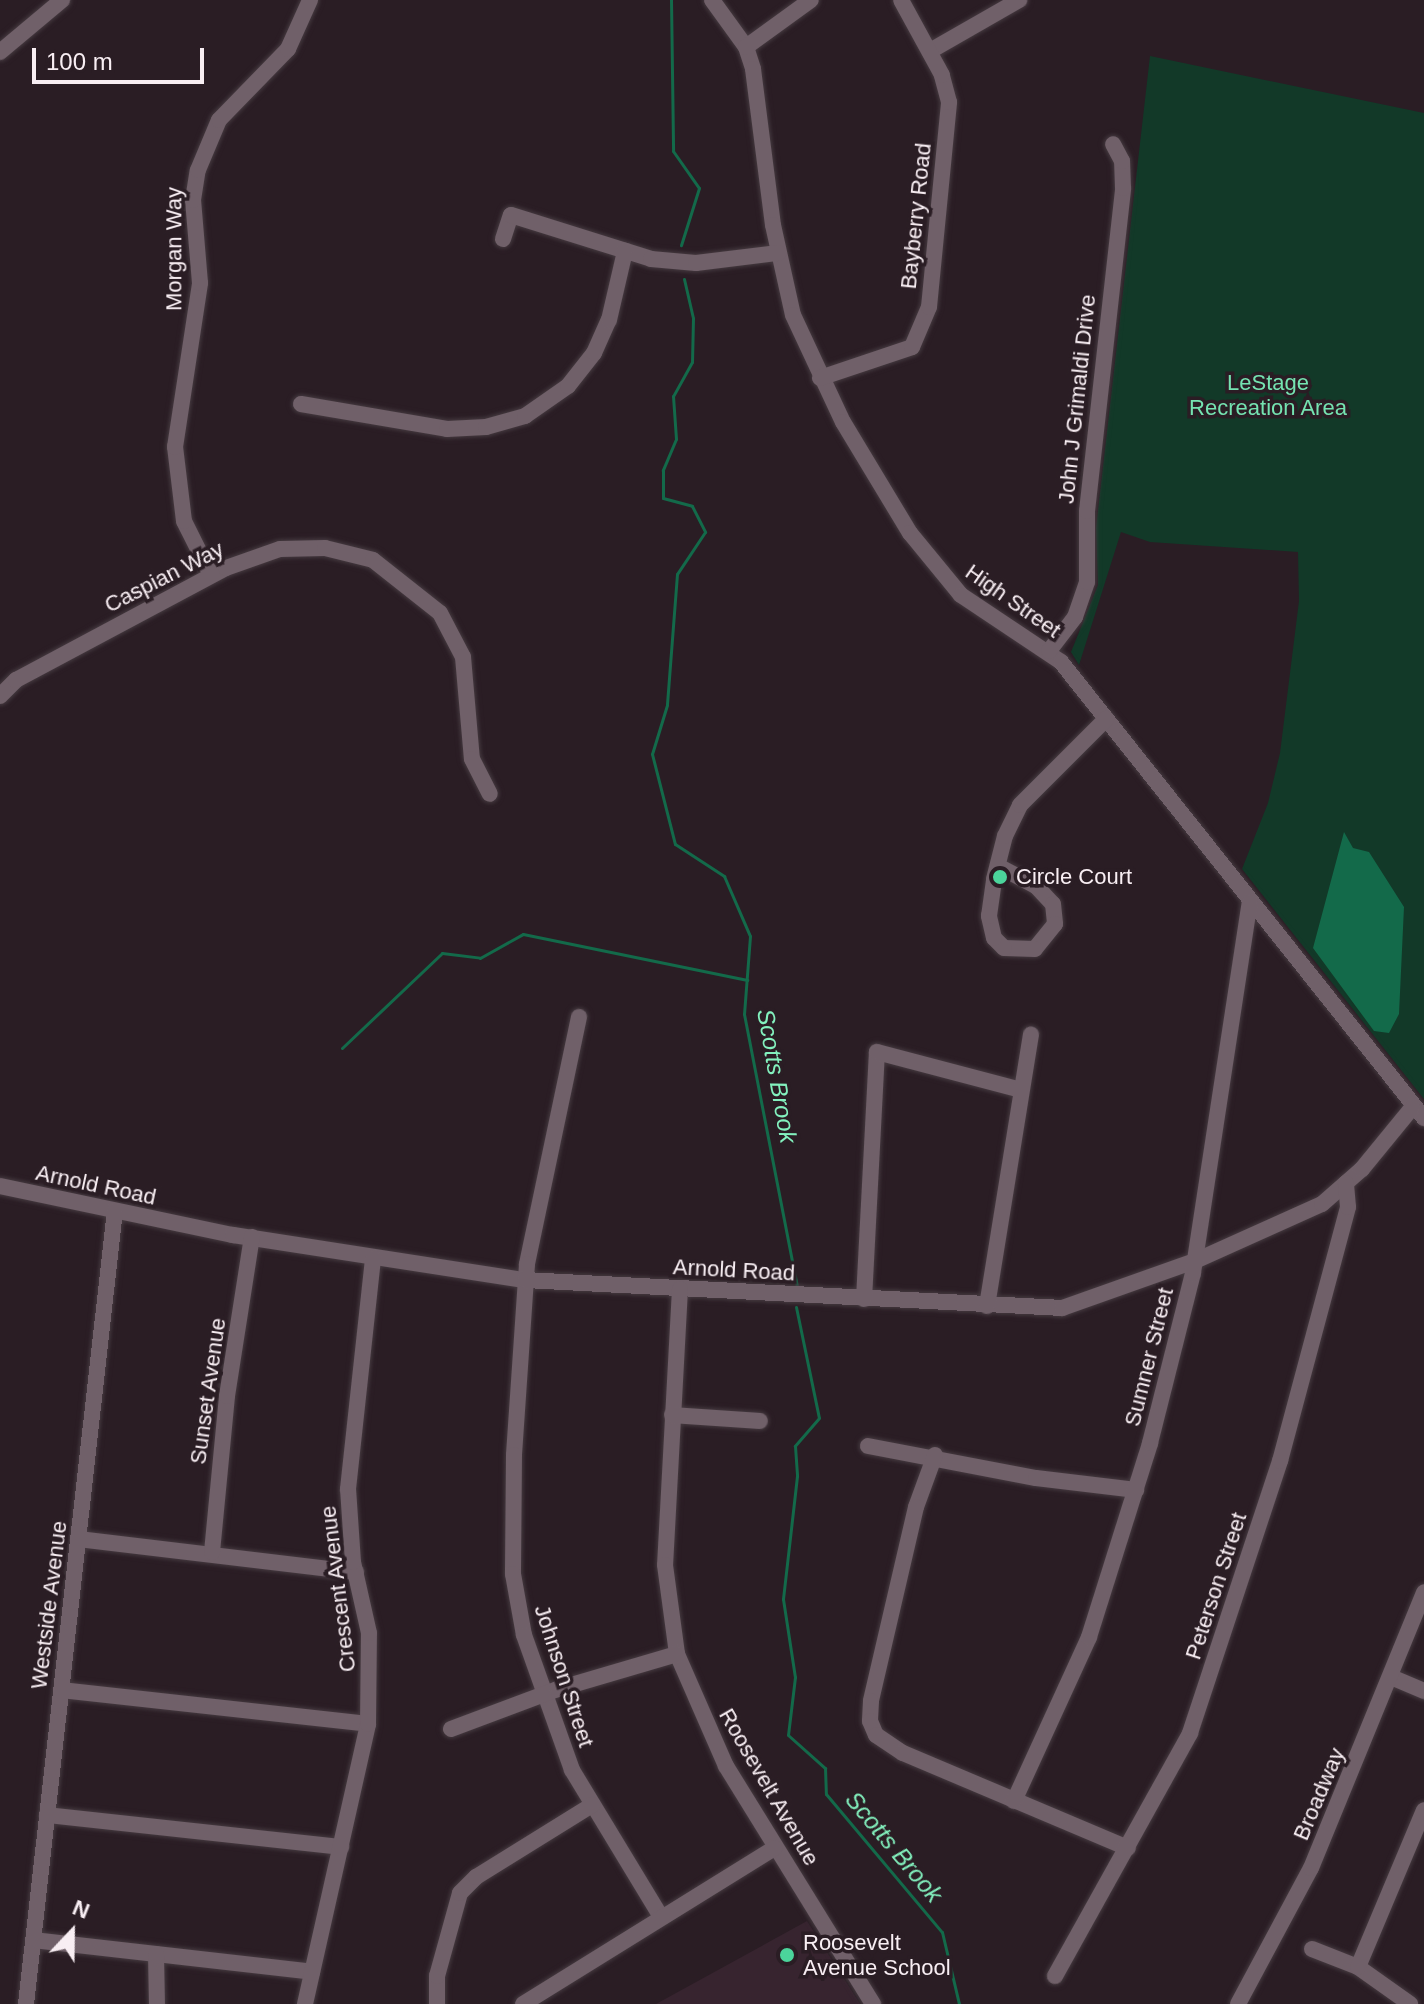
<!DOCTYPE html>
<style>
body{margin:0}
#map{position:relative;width:1424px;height:2004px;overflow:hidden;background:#2a1d24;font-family:Arial,sans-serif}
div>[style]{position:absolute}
.built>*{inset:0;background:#37242f}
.green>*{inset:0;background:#123928}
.water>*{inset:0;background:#136a4a}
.stream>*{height:3px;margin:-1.5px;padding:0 1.5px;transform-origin:1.5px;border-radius:1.5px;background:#136a4a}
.roads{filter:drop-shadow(0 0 2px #453a40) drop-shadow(0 0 2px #453a40)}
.minor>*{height:16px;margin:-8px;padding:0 8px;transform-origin:8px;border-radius:8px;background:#706069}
.dots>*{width:22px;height:22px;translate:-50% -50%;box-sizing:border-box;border:4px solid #2a1d24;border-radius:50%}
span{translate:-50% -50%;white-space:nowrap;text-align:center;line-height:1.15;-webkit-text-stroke:7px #2a1d24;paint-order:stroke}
.street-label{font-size:22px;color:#f8eef3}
.park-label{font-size:22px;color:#75e3b1}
.poi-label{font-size:22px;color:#f8eef3}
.left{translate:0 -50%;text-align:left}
.water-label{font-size:24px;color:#83f1be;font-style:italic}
.north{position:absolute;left:32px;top:1892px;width:80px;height:80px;-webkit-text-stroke:6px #2a1d24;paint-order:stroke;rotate:22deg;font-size:22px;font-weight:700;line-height:32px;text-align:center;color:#f8eef3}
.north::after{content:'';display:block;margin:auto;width:28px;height:36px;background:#f8eef3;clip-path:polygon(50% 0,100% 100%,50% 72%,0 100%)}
.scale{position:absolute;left:32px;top:48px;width:172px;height:36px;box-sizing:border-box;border:4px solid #f8eef3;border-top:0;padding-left:10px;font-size:24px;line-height:28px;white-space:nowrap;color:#f8eef3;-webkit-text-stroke:6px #2a1d24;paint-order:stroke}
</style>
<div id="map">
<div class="built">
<i style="clip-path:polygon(807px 1921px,860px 2004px,656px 2004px)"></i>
</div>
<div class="green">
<i style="clip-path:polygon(1150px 56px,1424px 113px,1424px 1099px,1242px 869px,1268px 803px,1280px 753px,1299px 601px,1298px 552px,1150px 542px,1121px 532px,1079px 665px,1071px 652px,1098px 585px,1096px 528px)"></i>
</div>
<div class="water">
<i style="clip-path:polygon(1344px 832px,1353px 848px,1369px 852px,1404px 907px,1399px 1014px,1389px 1033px,1374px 1031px,1313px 948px)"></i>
</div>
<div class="stream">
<i style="left:671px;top:0;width:151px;rotate:89.2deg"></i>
<i style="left:673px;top:151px;width:45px;rotate:54.9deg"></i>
<i style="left:699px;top:188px;width:60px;rotate:107.5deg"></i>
<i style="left:684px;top:279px;width:40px;rotate:77deg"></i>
<i style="left:693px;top:318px;width:44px;rotate:91.3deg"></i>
<i style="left:692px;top:362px;width:39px;rotate:119deg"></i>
<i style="left:673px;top:396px;width:43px;rotate:86deg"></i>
<i style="left:676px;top:439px;width:34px;rotate:113deg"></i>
<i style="left:663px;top:470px;width:28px;rotate:90deg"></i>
<i style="left:663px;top:498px;width:30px;rotate:15deg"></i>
<i style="left:692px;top:506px;width:29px;rotate:63deg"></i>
<i style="left:705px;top:532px;width:50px;rotate:123.7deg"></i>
<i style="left:677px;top:574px;width:131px;rotate:94.4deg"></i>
<i style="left:667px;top:705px;width:51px;rotate:107deg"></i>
<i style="left:652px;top:754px;width:93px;rotate:75.7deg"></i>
<i style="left:675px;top:844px;width:59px;rotate:33.1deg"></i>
<i style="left:724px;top:876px;width:65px;rotate:66.6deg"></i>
<i style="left:750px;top:936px;width:78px;rotate:94.4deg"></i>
<i style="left:744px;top:1014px;width:277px;rotate:79deg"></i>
<i style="left:342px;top:1048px;width:138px;rotate:-43.5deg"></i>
<i style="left:442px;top:953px;width:38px;rotate:7deg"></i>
<i style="left:480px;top:958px;width:49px;rotate:-29.2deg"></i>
<i style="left:523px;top:934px;width:229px;rotate:11.6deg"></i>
<i style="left:796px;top:1307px;width:113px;rotate:78.3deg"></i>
<i style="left:819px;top:1418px;width:37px;rotate:131deg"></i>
<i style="left:795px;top:1446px;width:30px;rotate:86deg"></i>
<i style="left:797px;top:1476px;width:124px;rotate:96.5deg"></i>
<i style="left:783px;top:1599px;width:79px;rotate:81.3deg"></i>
<i style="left:795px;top:1677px;width:58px;rotate:96.9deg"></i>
<i style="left:788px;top:1735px;width:50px;rotate:41.7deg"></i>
<i style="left:825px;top:1768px;width:26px;rotate:88deg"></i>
<i style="left:826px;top:1794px;width:180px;rotate:50deg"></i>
<i style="left:942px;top:1932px;width:74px;rotate:76.7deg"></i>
</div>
<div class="roads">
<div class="minor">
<i style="left:712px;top:0;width:58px;rotate:54.1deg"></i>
<i style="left:746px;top:47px;width:23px;rotate:72deg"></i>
<i style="left:753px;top:69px;width:157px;rotate:82.7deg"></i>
<i style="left:773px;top:225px;width:92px;rotate:77.5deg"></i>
<i style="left:793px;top:315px;width:118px;rotate:65deg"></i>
<i style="left:843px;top:422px;width:130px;rotate:58.9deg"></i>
<i style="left:910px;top:533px;width:80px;rotate:50.6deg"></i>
<i style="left:961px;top:595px;width:120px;rotate:33.8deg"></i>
<i style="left:1061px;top:662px;width:583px;rotate:51.48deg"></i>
<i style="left:746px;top:47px;width:80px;rotate:-35.9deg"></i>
<i style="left:930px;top:51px;width:103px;rotate:-29.8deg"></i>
<i style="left:0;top:52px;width:81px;rotate:-40deg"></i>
<i style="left:503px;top:239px;width:25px;rotate:-72deg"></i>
<i style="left:511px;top:215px;width:147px;rotate:17.4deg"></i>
<i style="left:651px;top:259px;width:45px;rotate:5.1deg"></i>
<i style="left:696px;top:263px;width:83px;rotate:-7deg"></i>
<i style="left:820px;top:378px;width:97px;rotate:-18.6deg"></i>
<i style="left:912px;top:347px;width:43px;rotate:-67deg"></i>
<i style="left:929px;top:307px;width:206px;rotate:-84.4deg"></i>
<i style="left:949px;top:102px;width:28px;rotate:-105deg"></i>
<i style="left:942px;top:75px;width:85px;rotate:-118.7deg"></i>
<i style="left:301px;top:404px;width:148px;rotate:9.7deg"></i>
<i style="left:447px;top:429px;width:39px;rotate:-3deg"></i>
<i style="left:486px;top:427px;width:41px;rotate:-15.8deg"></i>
<i style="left:525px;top:416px;width:52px;rotate:-34.9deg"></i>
<i style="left:568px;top:386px;width:42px;rotate:-51.8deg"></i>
<i style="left:594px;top:353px;width:36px;rotate:-66deg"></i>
<i style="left:609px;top:320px;width:71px;rotate:-76.9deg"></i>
<i style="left:211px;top:575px;width:60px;rotate:-116.6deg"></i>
<i style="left:184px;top:521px;width:75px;rotate:-96.9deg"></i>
<i style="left:175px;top:447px;width:166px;rotate:-81.3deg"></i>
<i style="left:200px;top:283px;width:83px;rotate:-94.8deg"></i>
<i style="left:193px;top:200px;width:30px;rotate:-81deg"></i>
<i style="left:198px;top:170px;width:54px;rotate:-67.2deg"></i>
<i style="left:219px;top:120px;width:99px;rotate:-45.8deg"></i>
<i style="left:288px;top:49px;width:54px;rotate:-65.8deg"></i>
<i style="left:1049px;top:651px;width:43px;rotate:-52.6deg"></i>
<i style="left:1075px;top:617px;width:37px;rotate:-71deg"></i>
<i style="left:1087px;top:582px;width:71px;rotate:-90deg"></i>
<i style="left:1087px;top:511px;width:325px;rotate:-83.6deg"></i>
<i style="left:1123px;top:188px;width:27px;rotate:-92deg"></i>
<i style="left:1122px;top:161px;width:19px;rotate:-118deg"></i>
<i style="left:0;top:696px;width:23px;rotate:-45deg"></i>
<i style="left:16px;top:680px;width:238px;rotate:-28.1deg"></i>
<i style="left:226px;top:568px;width:57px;rotate:-19.4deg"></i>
<i style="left:280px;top:549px;width:45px;rotate:-1.3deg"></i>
<i style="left:325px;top:548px;width:49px;rotate:14deg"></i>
<i style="left:373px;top:560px;width:85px;rotate:38.3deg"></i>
<i style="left:440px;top:613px;width:50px;rotate:62.4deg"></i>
<i style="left:463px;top:657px;width:102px;rotate:85deg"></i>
<i style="left:472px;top:759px;width:39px;rotate:63deg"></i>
<i style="left:998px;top:866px;width:43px;rotate:27.8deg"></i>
<i style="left:1036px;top:886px;width:25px;rotate:47deg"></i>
<i style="left:1053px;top:904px;width:20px;rotate:84deg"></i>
<i style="left:1055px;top:924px;width:32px;rotate:129deg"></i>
<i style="left:1035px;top:949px;width:31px;rotate:-178deg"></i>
<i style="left:1004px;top:948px;width:14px;rotate:-135deg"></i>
<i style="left:994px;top:938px;width:23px;rotate:-103deg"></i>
<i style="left:989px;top:916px;width:37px;rotate:-82deg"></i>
<i style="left:994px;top:879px;width:44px;rotate:-75.7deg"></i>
<i style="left:1005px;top:836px;width:34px;rotate:-64deg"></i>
<i style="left:1020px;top:805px;width:122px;rotate:-45deg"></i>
<i style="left:579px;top:1017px;width:252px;rotate:101.9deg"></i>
<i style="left:527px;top:1264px;width:191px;rotate:93.9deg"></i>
<i style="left:514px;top:1455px;width:119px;rotate:90.5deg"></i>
<i style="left:513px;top:1574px;width:62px;rotate:79.8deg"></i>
<i style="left:524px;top:1635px;width:143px;rotate:70.4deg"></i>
<i style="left:572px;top:1770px;width:172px;rotate:58.8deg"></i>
<i style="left:0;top:1186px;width:238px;rotate:11.9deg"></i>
<i style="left:233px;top:1235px;width:295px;rotate:8.8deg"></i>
<i style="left:525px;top:1280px;width:538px;rotate:2.98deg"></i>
<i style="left:1062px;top:1308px;width:141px;rotate:-19.5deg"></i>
<i style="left:1195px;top:1261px;width:139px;rotate:-24.2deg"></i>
<i style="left:1322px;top:1204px;width:53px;rotate:-41.2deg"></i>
<i style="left:1362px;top:1169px;width:79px;rotate:-50.7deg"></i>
<i style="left:680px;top:1289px;width:276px;rotate:93.1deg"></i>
<i style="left:665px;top:1565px;width:90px;rotate:82.3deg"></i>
<i style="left:677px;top:1654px;width:122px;rotate:66.4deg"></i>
<i style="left:726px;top:1766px;width:280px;rotate:58.3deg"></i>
<i style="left:864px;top:1299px;width:247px;rotate:-87deg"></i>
<i style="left:877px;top:1052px;width:149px;rotate:14.8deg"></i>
<i style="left:987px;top:1306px;width:275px;rotate:-80.8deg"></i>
<i style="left:672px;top:1415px;width:88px;rotate:3.9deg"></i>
<i style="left:868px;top:1446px;width:171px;rotate:10.8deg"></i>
<i style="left:1036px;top:1478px;width:101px;rotate:6.8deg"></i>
<i style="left:935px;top:1455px;width:55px;rotate:110.1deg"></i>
<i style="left:916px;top:1507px;width:199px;rotate:103.1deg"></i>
<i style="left:871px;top:1701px;width:20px;rotate:93deg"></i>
<i style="left:870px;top:1721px;width:15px;rotate:67deg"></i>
<i style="left:876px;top:1735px;width:32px;rotate:34deg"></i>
<i style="left:903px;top:1753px;width:244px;rotate:22.9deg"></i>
<i style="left:78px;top:1539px;width:280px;rotate:6.8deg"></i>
<i style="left:212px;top:1552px;width:157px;rotate:-84.5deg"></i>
<i style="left:227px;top:1396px;width:161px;rotate:-81.1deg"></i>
<i style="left:1391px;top:1677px;width:36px;rotate:23deg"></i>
<i style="left:61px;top:1690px;width:309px;rotate:6.3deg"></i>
<i style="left:451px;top:1729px;width:114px;rotate:-20.5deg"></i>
<i style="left:558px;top:1689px;width:124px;rotate:-16.4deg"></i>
<i style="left:1014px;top:1801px;width:180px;rotate:-65.4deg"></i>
<i style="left:1089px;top:1637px;width:203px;rotate:-72.5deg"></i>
<i style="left:1150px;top:1443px;width:175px;rotate:-75.8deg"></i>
<i style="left:1193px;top:1273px;width:375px;rotate:-81.3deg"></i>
<i style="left:47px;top:1815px;width:296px;rotate:6.2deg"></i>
<i style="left:33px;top:1940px;width:281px;rotate:6.5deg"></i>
<i style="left:1312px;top:1949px;width:49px;rotate:21.4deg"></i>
<i style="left:1358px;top:1967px;width:64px;rotate:35.4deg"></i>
<i style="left:156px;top:1954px;width:50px;rotate:88.9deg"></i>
<i style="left:1358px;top:1967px;width:170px;rotate:-67.2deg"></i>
<i style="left:1055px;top:1976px;width:278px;rotate:-60.9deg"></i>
<i style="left:1190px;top:1733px;width:287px;rotate:-71.7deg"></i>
<i style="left:1280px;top:1461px;width:263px;rotate:-75deg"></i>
<i style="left:1348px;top:1207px;width:24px;rotate:-95deg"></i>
<i style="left:26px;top:2004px;width:798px;rotate:-83.6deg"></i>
<i style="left:305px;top:2004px;width:287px;rotate:-77.3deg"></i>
<i style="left:368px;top:1724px;width:91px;rotate:-89.4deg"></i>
<i style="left:369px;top:1633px;width:73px;rotate:-102.7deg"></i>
<i style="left:353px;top:1562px;width:73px;rotate:-93.9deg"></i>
<i style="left:348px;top:1489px;width:232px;rotate:-83.8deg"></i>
<i style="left:437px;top:2004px;width:28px;rotate:-90deg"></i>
<i style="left:437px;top:1976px;width:86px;rotate:-74.5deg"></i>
<i style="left:460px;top:1893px;width:23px;rotate:-45deg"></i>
<i style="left:476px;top:1877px;width:137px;rotate:-31.8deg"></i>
<i style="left:523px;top:2004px;width:296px;rotate:-31.8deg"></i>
<i style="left:1238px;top:2004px;width:154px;rotate:-61.8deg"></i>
<i style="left:1311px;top:1868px;width:298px;rotate:-67.7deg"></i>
</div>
</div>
<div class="dots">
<i style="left:1000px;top:877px;background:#4bd49b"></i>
<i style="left:787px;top:1955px;background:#4bd49b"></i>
</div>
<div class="street-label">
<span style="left:916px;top:216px;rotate:-84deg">Bayberry Road</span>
<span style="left:174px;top:249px;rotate:-90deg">Morgan Way</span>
<span style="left:1077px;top:399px;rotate:-84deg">John J Grimaldi Drive</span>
<span style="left:164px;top:577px;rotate:-27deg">Caspian Way</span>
<span style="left:1013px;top:601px;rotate:35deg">High Street</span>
<span style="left:96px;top:1185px;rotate:12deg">Arnold Road</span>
<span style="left:734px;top:1270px;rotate:3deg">Arnold Road</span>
<span style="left:1149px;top:1357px;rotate:-76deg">Sumner Street</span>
<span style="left:208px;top:1391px;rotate:-82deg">Sunset Avenue</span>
<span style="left:1216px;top:1586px;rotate:-72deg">Peterson Street</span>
<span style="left:338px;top:1589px;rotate:-97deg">Crescent Avenue</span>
<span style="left:49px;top:1605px;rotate:-83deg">Westside Avenue</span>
<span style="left:564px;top:1676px;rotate:72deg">Johnson Street</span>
<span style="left:769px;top:1787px;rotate:60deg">Roosevelt Avenue</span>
<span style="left:1319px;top:1794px;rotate:-67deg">Broadway</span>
</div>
<div class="park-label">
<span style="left:1268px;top:395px">LeStage<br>Recreation Area</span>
</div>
<div class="poi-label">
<span class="left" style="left:1016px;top:877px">Circle Court</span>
<span class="left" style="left:803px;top:1955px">Roosevelt<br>Avenue School</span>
</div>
<div class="water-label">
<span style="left:777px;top:1076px;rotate:80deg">Scotts Brook</span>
<span style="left:894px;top:1847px;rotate:50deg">Scotts Brook</span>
</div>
<div class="north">N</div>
<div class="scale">100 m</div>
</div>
